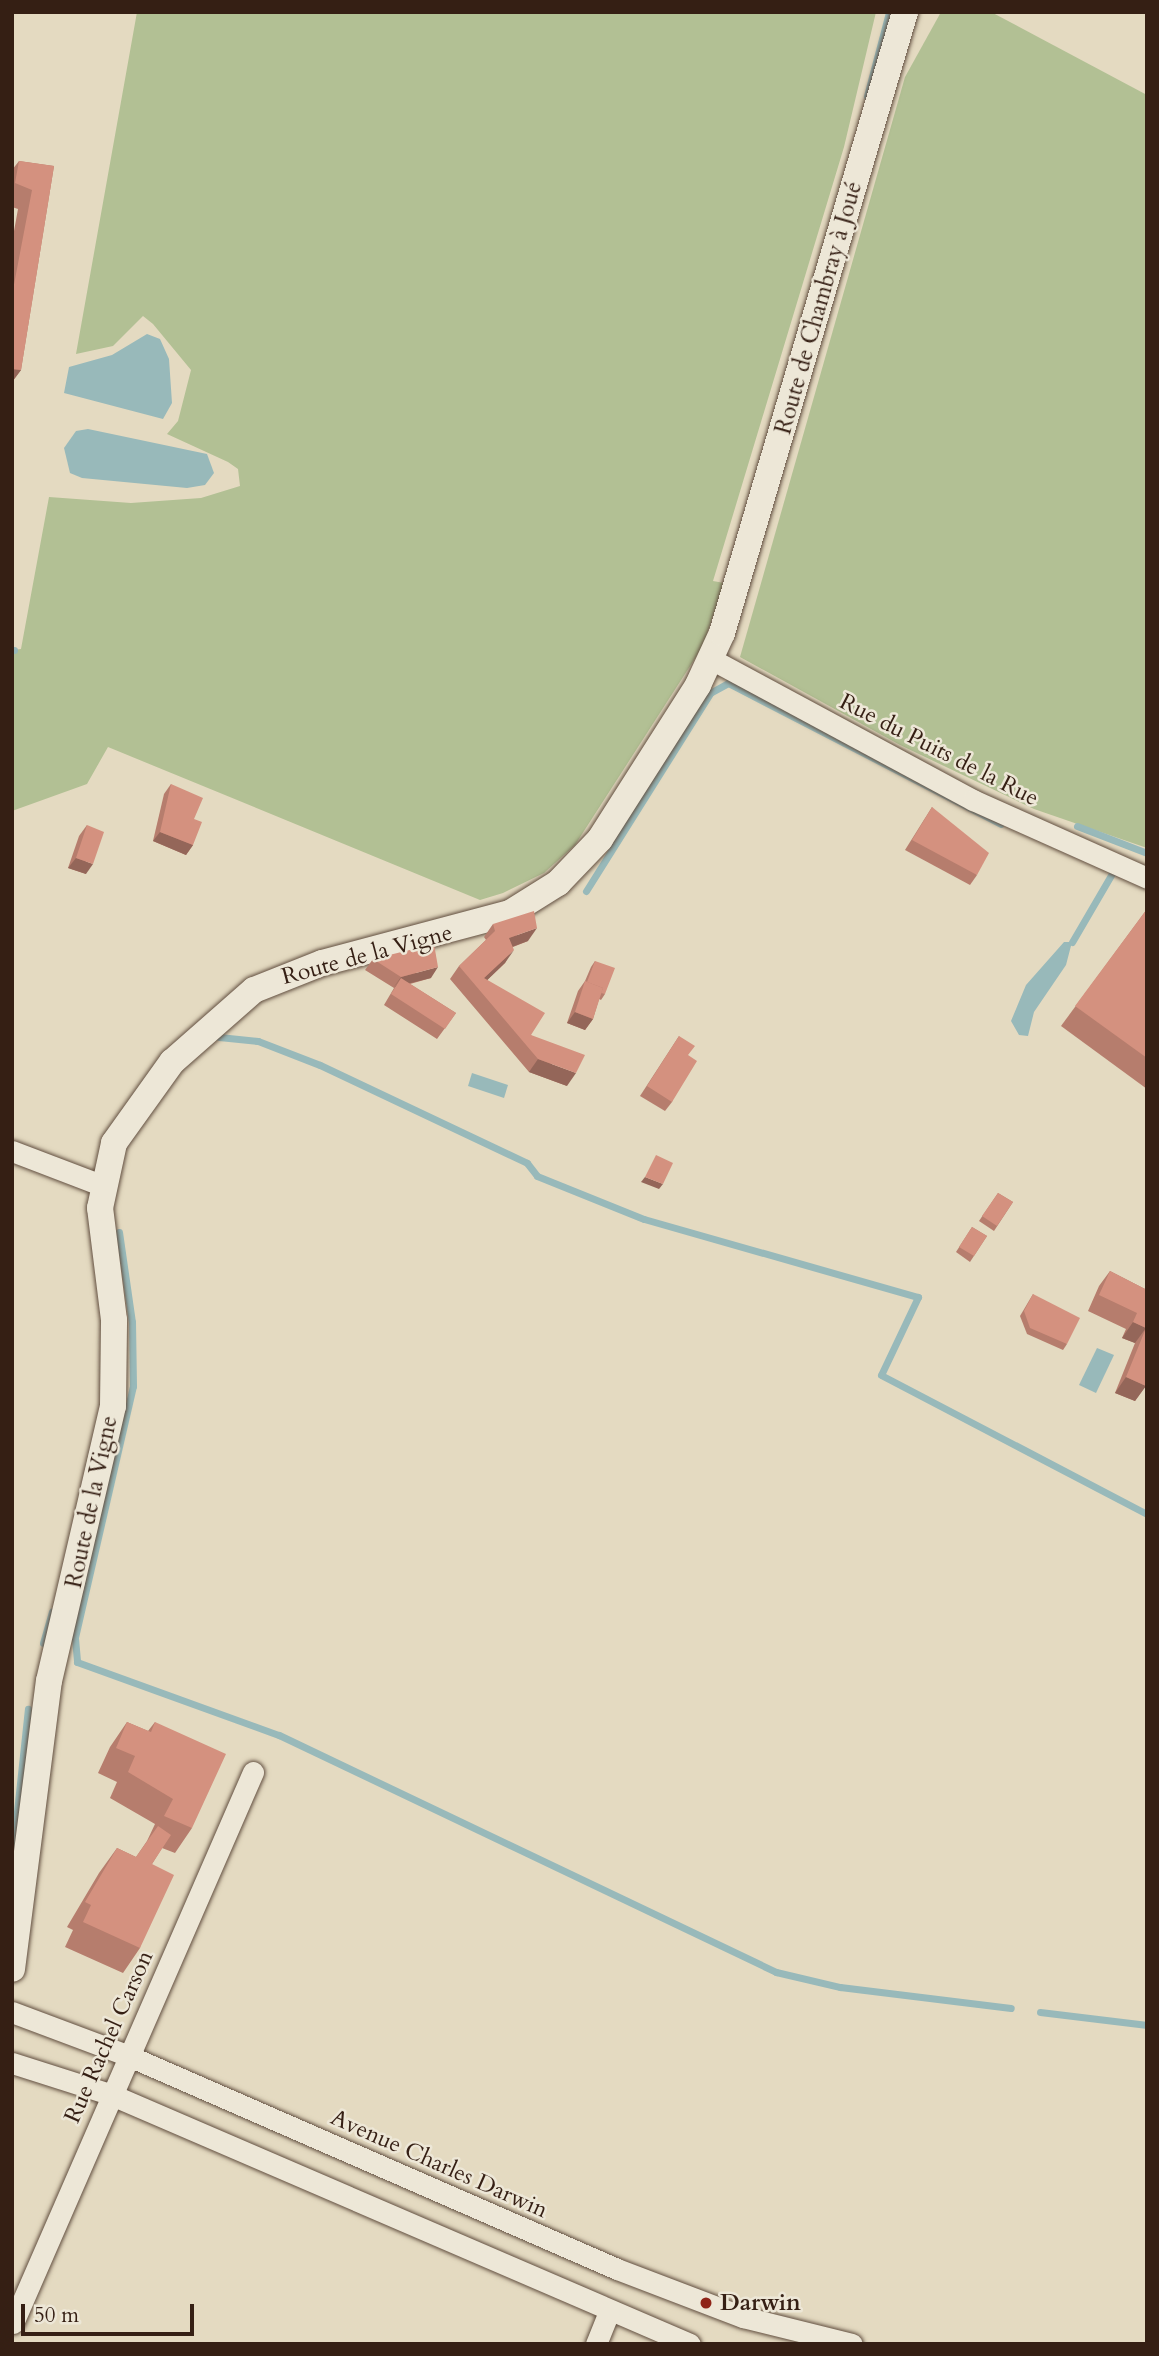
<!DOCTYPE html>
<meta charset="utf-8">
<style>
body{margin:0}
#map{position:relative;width:1159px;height:2356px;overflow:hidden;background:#e4dac1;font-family:Cardo,serif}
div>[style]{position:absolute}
.green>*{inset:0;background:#b2c094}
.water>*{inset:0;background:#98b9ba}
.stream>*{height:7px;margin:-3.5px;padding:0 3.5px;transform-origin:3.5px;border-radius:3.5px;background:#98b9ba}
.roads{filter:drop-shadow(0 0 2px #614e3f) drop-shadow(0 0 2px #614e3f)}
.minor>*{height:21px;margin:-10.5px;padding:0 10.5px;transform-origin:10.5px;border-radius:10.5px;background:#ede7d7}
.tertiary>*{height:26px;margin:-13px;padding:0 13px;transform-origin:13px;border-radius:13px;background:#ede7d7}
.wall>*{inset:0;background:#b67d6d}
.shaded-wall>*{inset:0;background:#946659}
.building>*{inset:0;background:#d4917f}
.dots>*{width:19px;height:19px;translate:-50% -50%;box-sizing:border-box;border:4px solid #ede7d7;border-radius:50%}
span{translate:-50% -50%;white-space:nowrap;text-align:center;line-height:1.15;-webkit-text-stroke:5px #ede7d7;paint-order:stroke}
.street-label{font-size:23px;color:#351f14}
.poi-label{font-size:23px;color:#351f14;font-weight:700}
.left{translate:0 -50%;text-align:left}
.frame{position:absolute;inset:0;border:14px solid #351f14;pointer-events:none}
.scale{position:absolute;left:21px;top:2304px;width:173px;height:32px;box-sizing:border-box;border:4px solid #351f14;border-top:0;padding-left:9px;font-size:21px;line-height:24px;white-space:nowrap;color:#351f14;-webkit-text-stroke:5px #ede7d7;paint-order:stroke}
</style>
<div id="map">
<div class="green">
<i style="clip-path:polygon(137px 12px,876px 12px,844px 147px,713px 581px,724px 583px,703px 646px,575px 845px,544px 873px,503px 893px,480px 900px,108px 747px,87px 784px,12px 811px,12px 650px,21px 649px,49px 497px,131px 503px,201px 498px,240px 486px,238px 469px,228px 462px,167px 434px,178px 421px,191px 370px,153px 324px,143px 316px,113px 346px,76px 354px)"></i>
<i style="clip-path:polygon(941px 12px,991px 12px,1147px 95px,1147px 848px,1034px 809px,900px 745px,740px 657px,905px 77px)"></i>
</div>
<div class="water">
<i style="clip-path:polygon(147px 334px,160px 339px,169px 359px,172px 403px,163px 419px,64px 393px,69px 367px,112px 355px)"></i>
<i style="clip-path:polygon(88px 429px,207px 454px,214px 473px,205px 485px,187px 488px,82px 478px,70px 473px,64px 448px,76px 431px)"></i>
<i style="clip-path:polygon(1064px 942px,1072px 942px,1066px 965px,1034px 1012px,1028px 1036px,1019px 1035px,1011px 1021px,1026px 985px)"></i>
<i style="clip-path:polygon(472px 1073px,508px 1085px,504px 1098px,468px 1086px)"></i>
<i style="clip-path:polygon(1097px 1348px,1114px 1355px,1096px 1393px,1079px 1385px)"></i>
</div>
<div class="stream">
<i style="left:867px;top:96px;width:87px;rotate:-75.3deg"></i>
<i style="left:12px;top:650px;width:2px"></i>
<i style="left:1077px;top:826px;width:75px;rotate:21.1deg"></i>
<i style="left:586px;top:891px;width:234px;rotate:-57.9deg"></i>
<i style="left:710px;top:693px;width:21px;rotate:-29deg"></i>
<i style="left:728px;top:683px;width:307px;rotate:27.3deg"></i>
<i style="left:1072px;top:942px;width:83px;rotate:-59.7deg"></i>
<i style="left:219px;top:1037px;width:39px;rotate:6deg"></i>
<i style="left:258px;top:1041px;width:66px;rotate:21.2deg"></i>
<i style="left:320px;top:1065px;width:229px;rotate:25.3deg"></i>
<i style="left:527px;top:1163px;width:16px;rotate:52deg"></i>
<i style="left:537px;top:1176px;width:115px;rotate:21.9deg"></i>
<i style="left:644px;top:1219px;width:285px;rotate:15.9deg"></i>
<i style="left:918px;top:1297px;width:86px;rotate:115.4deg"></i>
<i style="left:881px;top:1375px;width:300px;rotate:27.6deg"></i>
<i style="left:119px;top:1232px;width:91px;rotate:81.8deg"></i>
<i style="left:132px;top:1322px;width:64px;rotate:89.1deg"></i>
<i style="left:133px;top:1386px;width:259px;rotate:103deg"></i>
<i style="left:75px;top:1638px;width:24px;rotate:85deg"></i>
<i style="left:77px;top:1662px;width:215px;rotate:19.9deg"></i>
<i style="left:279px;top:1735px;width:551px;rotate:25.49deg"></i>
<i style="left:776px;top:1972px;width:66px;rotate:13.2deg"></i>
<i style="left:840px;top:1987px;width:172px;rotate:7deg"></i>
<i style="left:43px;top:1643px;width:33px;rotate:-74deg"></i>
<i style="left:12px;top:1858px;width:150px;rotate:-83.9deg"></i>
<i style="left:1040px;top:2012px;width:108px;rotate:6.9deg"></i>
</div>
<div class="roads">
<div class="minor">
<i style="left:711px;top:659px;width:298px;rotate:28.3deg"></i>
<i style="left:973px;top:800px;width:191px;rotate:24.1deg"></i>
<i style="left:12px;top:1151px;width:95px;rotate:20.9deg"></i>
<i style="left:12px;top:2012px;width:125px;rotate:20.6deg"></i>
<i style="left:129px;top:2056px;width:532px;rotate:23.58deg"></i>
<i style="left:617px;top:2269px;width:135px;rotate:20.9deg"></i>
<i style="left:743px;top:2317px;width:112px;rotate:13.9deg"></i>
<i style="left:12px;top:2063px;width:105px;rotate:17.7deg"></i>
<i style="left:112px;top:2095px;width:629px;rotate:23.31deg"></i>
<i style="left:13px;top:2323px;width:601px;rotate:-66.46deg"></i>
<i style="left:596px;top:2344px;width:35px;rotate:-68deg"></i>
</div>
<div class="tertiary">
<i style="left:12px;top:1969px;width:290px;rotate:-82.7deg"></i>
<i style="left:49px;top:1681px;width:282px;rotate:-76.9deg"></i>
<i style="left:113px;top:1406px;width:86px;rotate:-89.3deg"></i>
<i style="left:114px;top:1320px;width:113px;rotate:-97.1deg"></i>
<i style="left:100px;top:1208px;width:66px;rotate:-77.8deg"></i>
<i style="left:114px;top:1143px;width:100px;rotate:-54.4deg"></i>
<i style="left:172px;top:1062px;width:109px;rotate:-41.3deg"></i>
<i style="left:254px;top:990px;width:73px;rotate:-21.7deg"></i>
<i style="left:322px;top:963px;width:195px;rotate:-14.9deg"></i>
<i style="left:510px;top:913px;width:57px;rotate:-32deg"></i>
<i style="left:558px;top:883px;width:61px;rotate:-46.3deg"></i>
<i style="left:600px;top:839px;width:183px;rotate:-57.5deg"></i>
<i style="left:698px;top:685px;width:57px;rotate:-65.2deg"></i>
<i style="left:722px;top:633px;width:647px;rotate:-73.58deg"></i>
</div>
</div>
<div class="wall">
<i style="clip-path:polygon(19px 161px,54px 166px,21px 370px,12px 382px,12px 242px,18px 209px,12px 207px,12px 170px)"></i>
<i style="clip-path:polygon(171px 784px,193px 845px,186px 855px,153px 841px,164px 794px)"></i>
<i style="clip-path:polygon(932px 807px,977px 875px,970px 885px,905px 850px)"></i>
<i style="clip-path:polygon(87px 825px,86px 874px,68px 868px,79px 836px)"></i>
<i style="clip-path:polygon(1147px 909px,1147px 1089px,1061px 1026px)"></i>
<i style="clip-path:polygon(493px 924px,528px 941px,513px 947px,505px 963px,487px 980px,531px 1035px,567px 1086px,529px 1072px,450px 979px,459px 966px,486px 940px,484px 937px)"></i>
<i style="clip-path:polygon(373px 959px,431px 978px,410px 984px,456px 1013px,437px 1039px,384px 1005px,394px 988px,365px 970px)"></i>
<i style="clip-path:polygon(595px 961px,605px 994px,601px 1000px,599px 999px,593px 1019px,585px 1030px,567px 1023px,578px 991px,585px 981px,591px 967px)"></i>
<i style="clip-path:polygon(679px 1036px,688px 1055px,672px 1102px,665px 1111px,640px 1096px)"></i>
<i style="clip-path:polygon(998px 1193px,1013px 1202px,994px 1231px,979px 1221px)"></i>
<i style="clip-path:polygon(972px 1227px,987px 1236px,970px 1262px,956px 1252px)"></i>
<i style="clip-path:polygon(1110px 1271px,1147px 1290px,1147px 1384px,1135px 1401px,1115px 1393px,1135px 1343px,1122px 1338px,1126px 1329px,1088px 1311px,1099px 1286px)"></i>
<i style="clip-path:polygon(1033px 1294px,1067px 1344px,1063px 1350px,1027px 1334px,1020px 1316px)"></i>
<i style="clip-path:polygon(127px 1722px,148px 1731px,155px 1722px,192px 1828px,175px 1853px,162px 1848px,152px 1864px,140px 1948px,123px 1973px,65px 1947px,73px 1930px,67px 1927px,99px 1873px,117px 1848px,136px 1857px,147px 1841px,155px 1824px,110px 1798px,117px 1782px,98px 1773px,110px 1747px)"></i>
</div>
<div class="shaded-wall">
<i style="clip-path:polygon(12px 369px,21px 370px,12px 382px)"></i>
<i style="clip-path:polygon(160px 832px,193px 845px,186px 855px,153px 841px)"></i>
<i style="clip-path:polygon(76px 858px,93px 864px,86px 874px,68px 868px)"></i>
<i style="clip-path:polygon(537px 928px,528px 941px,501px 951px,509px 938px)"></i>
<i style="clip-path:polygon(514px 950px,505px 963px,478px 989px,484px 978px)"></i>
<i style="clip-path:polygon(438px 967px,431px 978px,395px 987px,401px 978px,393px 988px,401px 977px)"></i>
<i style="clip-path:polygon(575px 1012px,593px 1019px,585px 1030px,567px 1023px)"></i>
<i style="clip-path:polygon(538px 1059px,576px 1073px,567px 1086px,529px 1072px)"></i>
<i style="clip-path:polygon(645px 1177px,663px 1184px,659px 1189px,641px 1182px)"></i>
<i style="clip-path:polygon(1133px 1322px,1146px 1328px,1135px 1343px,1122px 1338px)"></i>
<i style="clip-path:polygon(1126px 1377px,1146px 1386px,1135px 1401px,1115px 1393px)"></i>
</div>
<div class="building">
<i style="clip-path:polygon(19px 161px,54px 166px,21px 370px,12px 369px,12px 295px,32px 190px,15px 183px)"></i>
<i style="clip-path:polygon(171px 784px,203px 798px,194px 819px,202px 822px,193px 845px,160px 832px)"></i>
<i style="clip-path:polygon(932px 807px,989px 853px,977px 875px,912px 840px)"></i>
<i style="clip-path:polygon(87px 825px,104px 832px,93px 864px,76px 858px)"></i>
<i style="clip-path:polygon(1147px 909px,1147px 1058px,1075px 1006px)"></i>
<i style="clip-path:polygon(534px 911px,537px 928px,509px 938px,514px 950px,484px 978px,545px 1013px,531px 1035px,585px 1055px,576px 1073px,538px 1059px,459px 966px,495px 931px,493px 924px)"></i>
<i style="clip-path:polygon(434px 944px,438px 967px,401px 977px,373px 959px)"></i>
<i style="clip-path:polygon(595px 961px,615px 968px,605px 994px,601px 993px,603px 988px,587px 982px)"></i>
<i style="clip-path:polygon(401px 978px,456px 1013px,445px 1029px,391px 994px)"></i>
<i style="clip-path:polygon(585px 981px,603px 988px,593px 1019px,575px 1012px)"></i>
<i style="clip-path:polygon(679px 1036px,695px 1046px,688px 1055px,697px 1061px,672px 1102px,647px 1086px)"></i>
<i style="clip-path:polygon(656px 1155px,673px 1163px,663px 1184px,645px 1177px)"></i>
<i style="clip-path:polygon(998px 1193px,1013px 1202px,997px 1226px,982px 1216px)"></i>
<i style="clip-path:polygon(972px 1227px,987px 1236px,974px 1256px,959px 1247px)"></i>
<i style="clip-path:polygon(1110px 1271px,1147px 1290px,1146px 1386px,1126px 1377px,1146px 1328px,1133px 1322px,1137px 1313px,1099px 1295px)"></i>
<i style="clip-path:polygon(1033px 1294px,1080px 1318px,1067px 1344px,1030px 1328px,1024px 1311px)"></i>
<i style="clip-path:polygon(127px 1722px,151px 1732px,155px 1722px,226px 1754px,192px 1828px,164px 1816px,173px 1799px,128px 1772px,135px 1756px,116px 1748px)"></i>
<i style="clip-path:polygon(158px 1826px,171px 1835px,152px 1864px,174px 1875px,140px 1948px,83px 1922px,91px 1905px,85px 1902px,117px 1848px,136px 1857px)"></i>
</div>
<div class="dots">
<i style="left:706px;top:2303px;background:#8f2418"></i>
</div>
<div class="street-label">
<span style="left:819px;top:308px;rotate:-74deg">Route de Chambray à Joué</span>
<span style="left:939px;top:750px;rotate:27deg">Rue du Puits de la Rue</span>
<span style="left:367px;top:955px;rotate:-15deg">Route de la Vigne</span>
<span style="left:92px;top:1502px;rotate:-78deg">Route de la Vigne</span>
<span style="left:109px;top:2037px;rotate:-66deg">Rue Rachel Carson</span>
<span style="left:439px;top:2164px;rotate:24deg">Avenue Charles Darwin</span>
</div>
<div class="poi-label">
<span class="left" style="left:720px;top:2303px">Darwin</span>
</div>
<div class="frame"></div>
<div class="scale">50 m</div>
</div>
